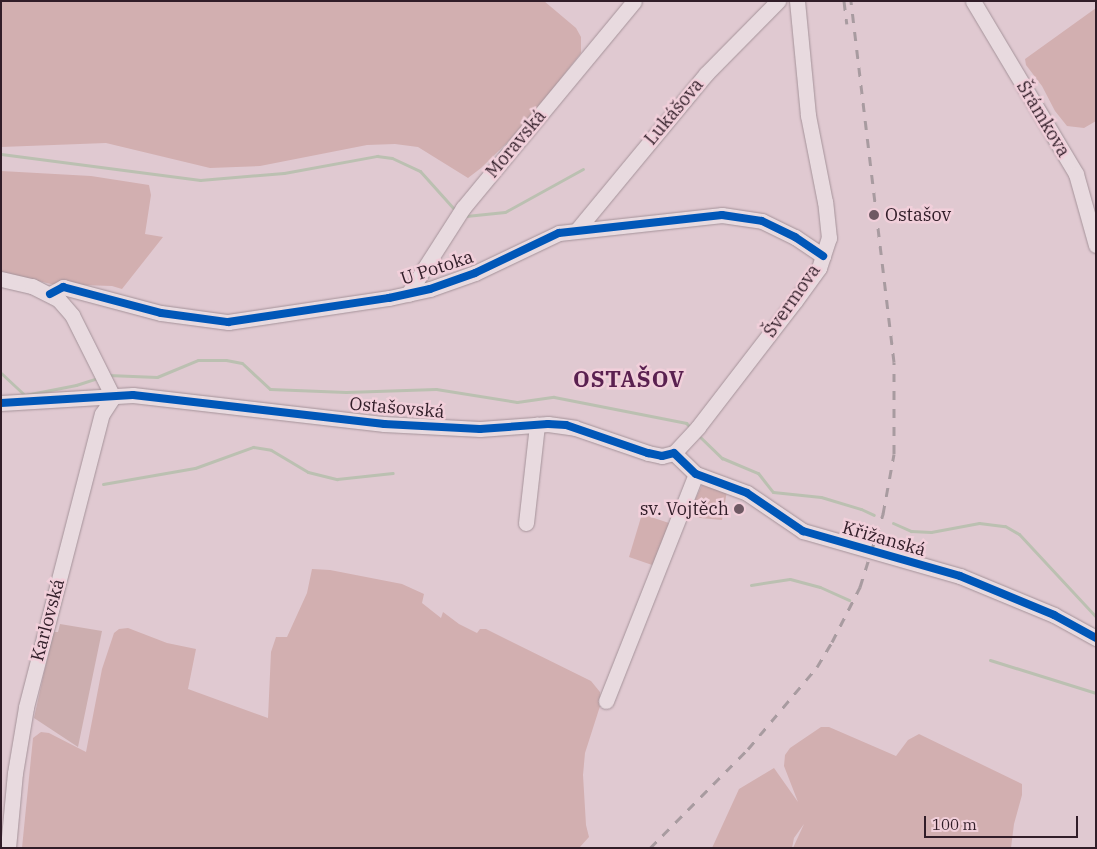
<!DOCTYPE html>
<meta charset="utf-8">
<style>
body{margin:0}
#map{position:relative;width:1097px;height:849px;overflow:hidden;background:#e0c9d1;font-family:"IBM Plex Serif",serif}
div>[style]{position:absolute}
.green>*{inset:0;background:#d2afb0}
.cemetery>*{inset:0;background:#ccaeaf}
.stream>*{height:3px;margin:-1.5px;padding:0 1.5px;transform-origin:1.5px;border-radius:1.5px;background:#bbc0b1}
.roads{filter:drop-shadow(0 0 1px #a5939a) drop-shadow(0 0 1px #a5939a)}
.minor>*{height:15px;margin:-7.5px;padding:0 7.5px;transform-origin:7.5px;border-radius:7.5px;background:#e8dadf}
.rail>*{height:3px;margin-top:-1.5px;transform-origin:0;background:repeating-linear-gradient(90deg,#a89ba0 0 9px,transparent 0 18px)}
.cycleway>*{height:8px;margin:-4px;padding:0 4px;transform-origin:4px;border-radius:4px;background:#0057b8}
.dots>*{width:14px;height:14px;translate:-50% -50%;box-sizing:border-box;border:2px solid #f1cfda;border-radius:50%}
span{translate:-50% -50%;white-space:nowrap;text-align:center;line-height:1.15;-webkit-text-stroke:5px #f1cfda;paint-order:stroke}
.street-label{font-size:18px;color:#311d28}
.poi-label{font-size:18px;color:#311d28}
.left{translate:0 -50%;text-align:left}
.right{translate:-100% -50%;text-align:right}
.district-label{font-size:22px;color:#5a2050;font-weight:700;letter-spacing:1px}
.frame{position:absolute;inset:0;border:2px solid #311d28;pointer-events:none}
.scale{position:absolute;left:924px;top:816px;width:154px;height:22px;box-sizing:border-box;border:2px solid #311d28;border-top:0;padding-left:6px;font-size:15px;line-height:18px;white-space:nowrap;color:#311d28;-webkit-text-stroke:4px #f1cfda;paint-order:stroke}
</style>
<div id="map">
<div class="green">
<i style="clip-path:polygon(1px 1px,544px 1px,576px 28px,581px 37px,581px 53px,521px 129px,481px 168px,468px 178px,418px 147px,395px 144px,367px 145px,260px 166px,210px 168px,106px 143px,1px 147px)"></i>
<i style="clip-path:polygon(1096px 8px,1096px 121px,1084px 128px,1067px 126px,1055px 111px,1042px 86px,1026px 65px,1025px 59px)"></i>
<i style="clip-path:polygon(1px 171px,91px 176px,149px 185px,151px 195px,145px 234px,163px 237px,122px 289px,112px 286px,51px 284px,1px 272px)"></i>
<i style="clip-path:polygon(703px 483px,727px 491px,722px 520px,700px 518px,689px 512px)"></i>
<i style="clip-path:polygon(642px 514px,669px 523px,655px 566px,629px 557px)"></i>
<i style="clip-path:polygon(312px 569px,330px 570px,402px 584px,424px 594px,422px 603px,441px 618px,443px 612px,459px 624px,477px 633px,480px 629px,486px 629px,591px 681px,600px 692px,601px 703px,585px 753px,583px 775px,586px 825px,589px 837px,579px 848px,22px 848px,33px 738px,41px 732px,49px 733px,86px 752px,102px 669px,114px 633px,119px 629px,128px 628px,167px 643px,196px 649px,188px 689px,268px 718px,271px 652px,276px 637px,287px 637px,307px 593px)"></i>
<i style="clip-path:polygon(821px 727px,829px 727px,896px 756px,908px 740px,919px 734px,1022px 784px,1022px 795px,1014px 824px,1011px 848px,793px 848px,804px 824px,794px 838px,792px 848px,712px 848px,739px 789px,774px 768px,798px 802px,784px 766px,785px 755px,790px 748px)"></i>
</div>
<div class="cemetery">
<i style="clip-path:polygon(60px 624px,102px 631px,78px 747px,34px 718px,53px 632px,58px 632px)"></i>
</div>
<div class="stream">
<i style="left:1px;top:154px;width:201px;rotate:7.4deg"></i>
<i style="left:200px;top:180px;width:84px;rotate:-4.8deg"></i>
<i style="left:284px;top:173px;width:95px;rotate:-10.4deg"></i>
<i style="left:377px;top:156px;width:15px;rotate:8deg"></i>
<i style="left:392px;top:158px;width:31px;rotate:25deg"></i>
<i style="left:420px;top:171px;width:52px;rotate:48.1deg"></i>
<i style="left:466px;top:216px;width:39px;rotate:-6deg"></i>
<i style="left:505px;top:212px;width:89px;rotate:-28.9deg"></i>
<i style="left:1px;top:373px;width:33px;rotate:43deg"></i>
<i style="left:25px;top:395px;width:52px;rotate:-11.1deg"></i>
<i style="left:76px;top:385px;width:20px;rotate:-18deg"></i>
<i style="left:108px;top:375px;width:49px;rotate:2.3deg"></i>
<i style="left:157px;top:377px;width:44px;rotate:-22.5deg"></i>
<i style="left:198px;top:360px;width:28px"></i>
<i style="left:226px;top:360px;width:16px;rotate:11deg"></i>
<i style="left:242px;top:363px;width:38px;rotate:43deg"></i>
<i style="left:270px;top:389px;width:76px;rotate:2.3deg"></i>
<i style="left:346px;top:392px;width:90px;rotate:-1.9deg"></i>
<i style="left:436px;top:389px;width:82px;rotate:9.1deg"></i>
<i style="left:517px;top:402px;width:37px;rotate:-8deg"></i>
<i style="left:554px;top:397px;width:135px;rotate:11.1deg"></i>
<i style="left:686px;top:423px;width:7px;rotate:45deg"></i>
<i style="left:697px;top:434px;width:35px;rotate:44deg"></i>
<i style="left:722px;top:458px;width:39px;rotate:23deg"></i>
<i style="left:758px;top:473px;width:24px;rotate:52deg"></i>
<i style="left:773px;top:492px;width:48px;rotate:5.9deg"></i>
<i style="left:821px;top:497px;width:42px;rotate:16.7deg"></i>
<i style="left:861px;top:509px;width:14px;rotate:25deg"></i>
<i style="left:103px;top:484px;width:93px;rotate:-9.9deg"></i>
<i style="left:195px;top:468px;width:62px;rotate:-19.9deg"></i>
<i style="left:253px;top:447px;width:18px;rotate:9deg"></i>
<i style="left:271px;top:450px;width:43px;rotate:30.7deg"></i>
<i style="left:308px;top:472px;width:30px;rotate:14deg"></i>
<i style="left:337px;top:479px;width:56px;rotate:-6.1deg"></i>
<i style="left:893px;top:523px;width:20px;rotate:24deg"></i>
<i style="left:911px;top:531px;width:20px;rotate:3deg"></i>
<i style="left:931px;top:532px;width:49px;rotate:-10.6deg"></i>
<i style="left:979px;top:523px;width:26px;rotate:7deg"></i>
<i style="left:1005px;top:526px;width:16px;rotate:30deg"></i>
<i style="left:1019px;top:534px;width:113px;rotate:47.1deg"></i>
<i style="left:751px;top:585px;width:39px;rotate:-9deg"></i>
<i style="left:790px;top:579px;width:31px;rotate:15deg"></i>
<i style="left:820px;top:587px;width:32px;rotate:24deg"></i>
<i style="left:990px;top:660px;width:111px;rotate:17.3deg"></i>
</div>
<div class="roads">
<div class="minor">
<i style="left:973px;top:1px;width:201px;rotate:59.2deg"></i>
<i style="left:1076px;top:174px;width:74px;rotate:74.3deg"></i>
<i style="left:577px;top:230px;width:202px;rotate:-50.4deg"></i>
<i style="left:706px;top:74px;width:103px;rotate:-45.4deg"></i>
<i style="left:1px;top:279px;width:32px;rotate:13deg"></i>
<i style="left:32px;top:286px;width:30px;rotate:27deg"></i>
<i style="left:59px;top:300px;width:20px;rotate:49deg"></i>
<i style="left:72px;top:315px;width:92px;rotate:63.4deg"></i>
<i style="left:50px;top:294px;width:15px;rotate:-28deg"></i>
<i style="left:63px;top:287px;width:101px;rotate:14.9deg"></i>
<i style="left:161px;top:313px;width:68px;rotate:7.7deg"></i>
<i style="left:228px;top:322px;width:163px;rotate:-8.5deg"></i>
<i style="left:389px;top:298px;width:42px;rotate:-12.4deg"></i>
<i style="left:430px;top:289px;width:48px;rotate:-19.6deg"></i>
<i style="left:475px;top:273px;width:93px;rotate:-25.5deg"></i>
<i style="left:559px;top:233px;width:164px;rotate:-6.3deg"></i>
<i style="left:722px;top:215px;width:40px;rotate:8.5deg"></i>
<i style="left:762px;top:221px;width:37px;rotate:26deg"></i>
<i style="left:795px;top:237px;width:34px;rotate:34deg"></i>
<i style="left:408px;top:294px;width:102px;rotate:-57.4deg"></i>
<i style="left:463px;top:208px;width:268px;rotate:-50.4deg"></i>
<i style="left:1px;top:403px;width:132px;rotate:-3.5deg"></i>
<i style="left:133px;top:395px;width:253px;rotate:6.6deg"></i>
<i style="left:384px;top:424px;width:96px;rotate:3deg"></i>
<i style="left:480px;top:429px;width:68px;rotate:-4.2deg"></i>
<i style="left:548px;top:424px;width:27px;rotate:8deg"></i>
<i style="left:575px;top:428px;width:77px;rotate:18.9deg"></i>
<i style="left:648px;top:453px;width:14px;rotate:12deg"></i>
<i style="left:662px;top:456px;width:12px;rotate:-14deg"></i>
<i style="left:674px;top:453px;width:35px;rotate:-47deg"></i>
<i style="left:698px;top:427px;width:159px;rotate:-52.4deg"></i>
<i style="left:795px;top:301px;width:41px;rotate:-54deg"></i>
<i style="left:819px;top:268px;width:32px;rotate:-72deg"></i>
<i style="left:829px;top:238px;width:36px;rotate:-96deg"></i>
<i style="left:825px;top:202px;width:89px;rotate:-101.1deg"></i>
<i style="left:808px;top:115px;width:115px;rotate:-95.5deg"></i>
<i style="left:674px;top:453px;width:30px;rotate:44deg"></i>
<i style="left:696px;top:474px;width:54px;rotate:20.4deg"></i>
<i style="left:747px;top:493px;width:68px;rotate:34.2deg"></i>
<i style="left:803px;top:531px;width:163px;rotate:16deg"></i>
<i style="left:960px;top:576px;width:102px;rotate:22.5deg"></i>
<i style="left:1054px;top:615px;width:48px;rotate:28.7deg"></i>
<i style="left:526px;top:523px;width:99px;rotate:-83.6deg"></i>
<i style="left:606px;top:701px;width:244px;rotate:-68.4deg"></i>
<i style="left:8px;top:848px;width:75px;rotate:-84.7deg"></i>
<i style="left:15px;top:773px;width:67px;rotate:-80.5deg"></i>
<i style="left:26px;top:707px;width:303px;rotate:-75.5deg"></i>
<i style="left:102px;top:414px;width:20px;rotate:-57deg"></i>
</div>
</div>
<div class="rail">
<i style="left:844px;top:1px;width:23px;rotate:83deg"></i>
<i style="left:650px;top:848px;width:139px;rotate:-45.3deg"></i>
<i style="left:748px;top:749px;width:107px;rotate:-49.9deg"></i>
<i style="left:817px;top:667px;width:29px;rotate:-59deg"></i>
<i style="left:832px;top:642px;width:62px;rotate:-63deg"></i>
<i style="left:860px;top:587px;width:77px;rotate:-72.5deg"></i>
<i style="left:883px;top:514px;width:61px;rotate:-79.6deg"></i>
<i style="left:894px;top:454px;width:92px;rotate:-90deg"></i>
<i style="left:894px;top:362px;width:364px;rotate:-96.8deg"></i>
</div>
<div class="cycleway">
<i style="left:50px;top:294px;width:15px;rotate:-28deg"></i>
<i style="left:63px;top:287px;width:101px;rotate:14.9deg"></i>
<i style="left:161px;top:313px;width:68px;rotate:7.7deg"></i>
<i style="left:228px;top:322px;width:163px;rotate:-8.5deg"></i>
<i style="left:389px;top:298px;width:42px;rotate:-12.4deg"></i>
<i style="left:430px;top:289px;width:48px;rotate:-19.6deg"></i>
<i style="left:475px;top:273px;width:93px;rotate:-25.5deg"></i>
<i style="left:559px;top:233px;width:164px;rotate:-6.3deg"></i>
<i style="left:722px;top:215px;width:40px;rotate:8.5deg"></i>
<i style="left:762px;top:221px;width:37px;rotate:26deg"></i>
<i style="left:795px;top:237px;width:34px;rotate:34deg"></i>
<i style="left:1px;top:403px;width:132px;rotate:-3.5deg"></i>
<i style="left:133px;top:395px;width:253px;rotate:6.6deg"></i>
<i style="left:384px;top:424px;width:96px;rotate:3deg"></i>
<i style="left:480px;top:429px;width:68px;rotate:-4.2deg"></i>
<i style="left:548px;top:424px;width:18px;rotate:3deg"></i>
<i style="left:566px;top:425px;width:87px;rotate:18.9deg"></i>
<i style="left:648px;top:453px;width:14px;rotate:12deg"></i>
<i style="left:662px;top:456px;width:12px;rotate:-14deg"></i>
<i style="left:674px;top:453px;width:30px;rotate:44deg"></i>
<i style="left:696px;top:474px;width:54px;rotate:20.4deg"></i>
<i style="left:747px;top:493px;width:68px;rotate:34.2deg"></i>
<i style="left:803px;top:531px;width:163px;rotate:16deg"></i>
<i style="left:960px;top:576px;width:102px;rotate:22.5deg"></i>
<i style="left:1054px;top:615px;width:48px;rotate:28.7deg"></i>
</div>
<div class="dots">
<i style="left:874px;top:215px;background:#6e5963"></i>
<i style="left:739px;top:509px;background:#6e5963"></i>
</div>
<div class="street-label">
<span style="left:674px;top:112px;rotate:-50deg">Lukášova</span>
<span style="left:1043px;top:119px;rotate:59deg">Šrámkova</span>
<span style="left:516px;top:144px;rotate:-50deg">Moravská</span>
<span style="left:437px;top:268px;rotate:-18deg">U Potoka</span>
<span style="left:792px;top:301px;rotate:-55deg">Švermova</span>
<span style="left:397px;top:408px;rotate:5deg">Ostašovská</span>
<span style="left:884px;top:539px;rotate:16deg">Křižanská</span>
<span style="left:48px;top:620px;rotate:-75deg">Karlovská</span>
</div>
<div class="poi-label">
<span class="left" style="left:885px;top:215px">Ostašov</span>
<span class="right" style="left:729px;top:509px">sv. Vojtěch</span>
</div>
<div class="district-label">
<span style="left:629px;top:379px">OSTAŠOV</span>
</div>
<div class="frame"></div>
<div class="scale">100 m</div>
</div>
